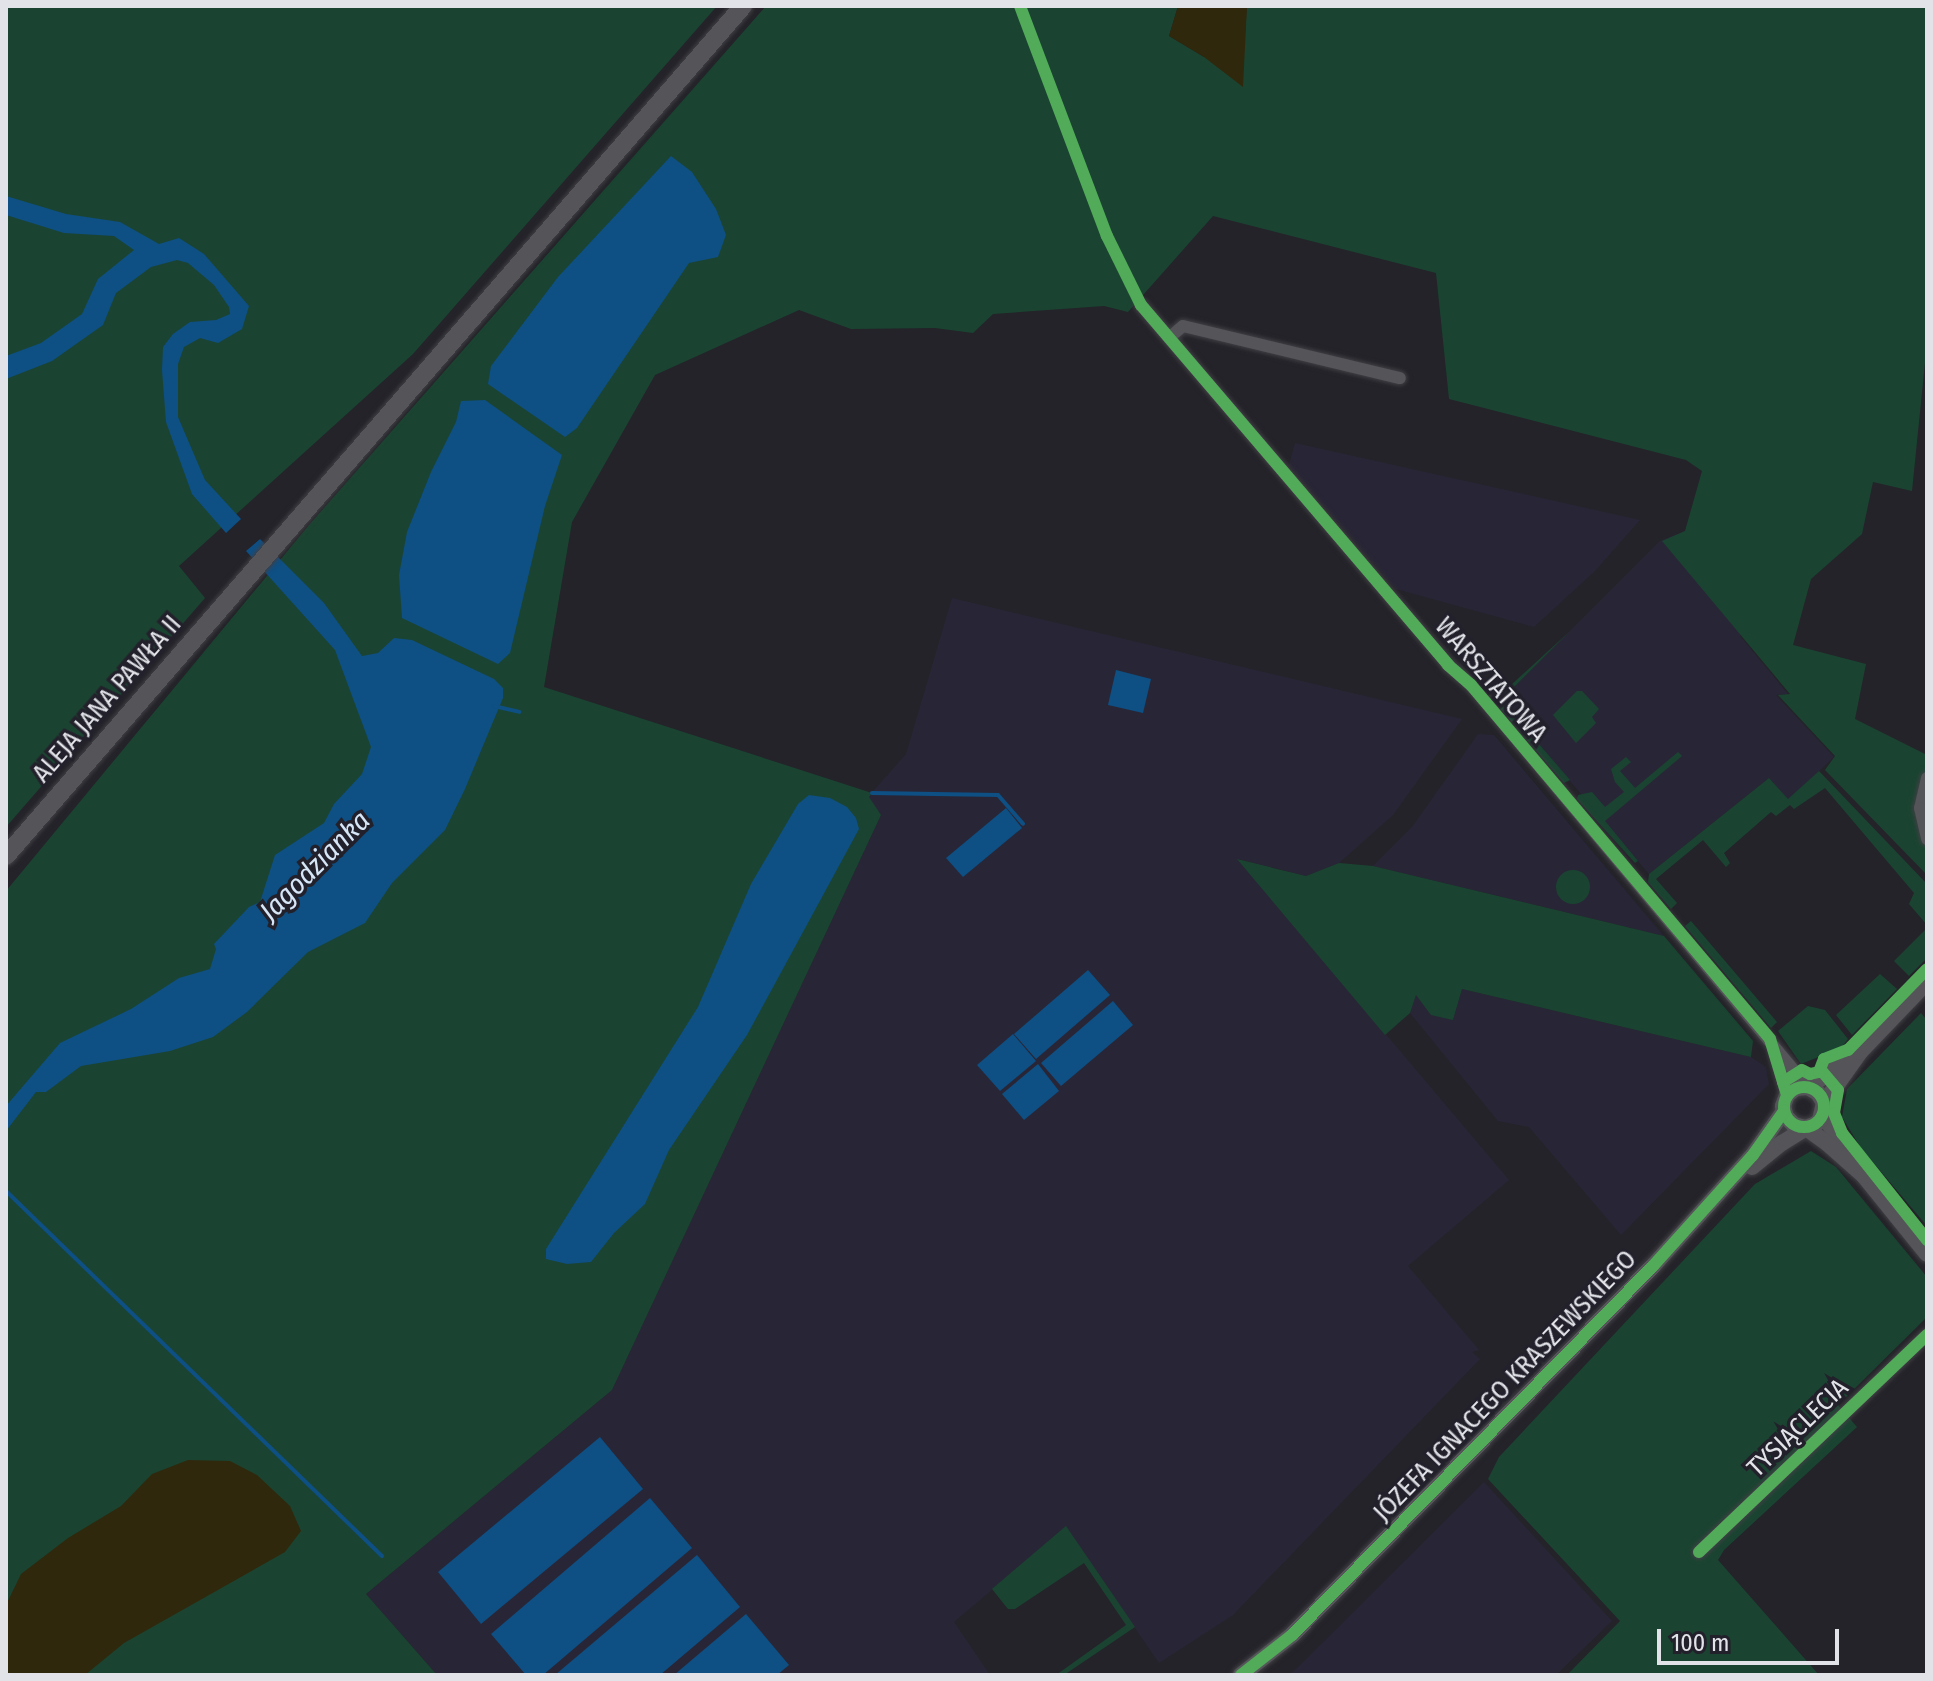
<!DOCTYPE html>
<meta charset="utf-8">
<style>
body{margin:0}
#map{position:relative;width:1933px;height:1681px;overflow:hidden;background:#242329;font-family:"Fira Sans Condensed",sans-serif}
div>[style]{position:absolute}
.industrial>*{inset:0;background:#282636}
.green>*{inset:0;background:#1a4431}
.round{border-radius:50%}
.sand>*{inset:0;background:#30280c}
.water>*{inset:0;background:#0e4f84}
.stream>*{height:4px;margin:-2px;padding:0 2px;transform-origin:2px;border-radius:2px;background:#0e4f84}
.roads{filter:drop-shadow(0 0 2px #404045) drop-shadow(0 0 2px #404045)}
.minor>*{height:12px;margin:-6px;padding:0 6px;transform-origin:6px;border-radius:6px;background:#545459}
.tertiary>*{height:16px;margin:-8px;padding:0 8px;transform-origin:8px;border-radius:8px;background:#545459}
.secondary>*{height:18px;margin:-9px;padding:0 9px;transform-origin:9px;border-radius:9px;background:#545459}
.cycleway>*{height:12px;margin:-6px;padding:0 6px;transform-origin:6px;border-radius:6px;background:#51ab58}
.cycleway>.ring{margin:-6px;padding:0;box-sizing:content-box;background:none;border:12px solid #51ab58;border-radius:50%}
span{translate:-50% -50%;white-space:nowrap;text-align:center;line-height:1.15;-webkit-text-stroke:7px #22212b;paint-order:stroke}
.street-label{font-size:26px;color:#e2e2e9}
.water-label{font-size:28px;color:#d6e6f7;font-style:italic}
.frame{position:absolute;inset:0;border:8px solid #e2e2e9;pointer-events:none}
.scale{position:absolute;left:1657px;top:1629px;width:182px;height:36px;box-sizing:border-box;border:4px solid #e2e2e9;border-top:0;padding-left:10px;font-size:24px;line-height:28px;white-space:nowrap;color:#e2e2e9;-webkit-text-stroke:6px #22212b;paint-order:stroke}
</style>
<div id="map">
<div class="industrial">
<i style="clip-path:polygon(1295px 443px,1640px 520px,1595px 571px,1534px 627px,1396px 589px,1289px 465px)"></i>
<i style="clip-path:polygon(1697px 526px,1831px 561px,1740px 636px,1788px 694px,1776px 695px,1834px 757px,1788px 800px,1769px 778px,1649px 874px,1501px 700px,1660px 541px)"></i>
<i style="clip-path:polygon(952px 598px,1462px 719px,1393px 815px,1339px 863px,1306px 876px,1238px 859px,1509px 1180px,1408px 1266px,1479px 1350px,1472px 1352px,1480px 1359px,1233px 1615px,1159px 1663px,1066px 1527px,954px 1622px,990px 1675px,437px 1675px,366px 1594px,612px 1390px,881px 815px,868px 797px,906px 754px)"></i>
<i style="clip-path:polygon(1478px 734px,1494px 735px,1664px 936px,1373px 866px,1412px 827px)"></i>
<i style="clip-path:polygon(1462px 989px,1751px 1057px,1766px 1067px,1769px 1084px,1621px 1235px,1529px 1127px,1498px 1121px,1410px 1013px,1416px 995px,1453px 1020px)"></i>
<i style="clip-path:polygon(1484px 1482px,1612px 1621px,1556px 1675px,1290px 1675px)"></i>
</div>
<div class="green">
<i style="clip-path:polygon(6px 6px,717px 6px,413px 354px,179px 566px,205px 598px,6px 827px)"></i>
<i style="clip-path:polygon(766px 6px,1178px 6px,1169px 36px,1204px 57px,1245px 33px,1247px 6px,1927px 6px,1927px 343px,1912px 491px,1873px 482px,1862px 534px,1811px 579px,1793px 645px,1866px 664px,1855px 719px,1927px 755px,1927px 875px,1825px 770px,1835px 756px,1778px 695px,1790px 694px,1662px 541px,1685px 531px,1702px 471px,1686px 460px,1449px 399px,1436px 273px,1213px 216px,1128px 312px,1104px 306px,993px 314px,973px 333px,935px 328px,851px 329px,799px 310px,655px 375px,572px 522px,544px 687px,872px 793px,869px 797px,881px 815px,612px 1390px,366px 1594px,437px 1675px,6px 1675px,6px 891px,309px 525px)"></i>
<i style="clip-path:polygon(1570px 631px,1501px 700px,1570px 780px,1564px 783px,1500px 708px,1498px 697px)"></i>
<i style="clip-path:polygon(1577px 691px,1582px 691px,1599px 709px,1592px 717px,1596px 723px,1576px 743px,1553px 715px)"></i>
<i style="clip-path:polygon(1678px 752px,1682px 756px,1605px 821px,1638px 861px,1635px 863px,1577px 799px,1578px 795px,1592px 792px,1605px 807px,1624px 792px,1615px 782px,1611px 769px,1626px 757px,1631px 762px,1620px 771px,1635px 788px)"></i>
<i style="clip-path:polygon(1819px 771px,1927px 884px,1927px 925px,1909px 904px,1914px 893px,1825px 788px,1794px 809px,1790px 805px,1776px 816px,1771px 812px,1724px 853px,1730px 863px,1726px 867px,1703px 840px,1656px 879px,1677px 903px,1671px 909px,1648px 882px,1649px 874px,1769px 778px,1788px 799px)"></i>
<i style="clip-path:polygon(1237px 859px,1306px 876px,1339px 863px,1373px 866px,1664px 936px,1753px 1041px,1751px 1057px,1462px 989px,1453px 1020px,1431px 1015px,1416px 995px,1410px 1013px,1385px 1035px)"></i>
<i class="round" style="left:1556px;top:870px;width:34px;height:34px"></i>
<i style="clip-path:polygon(1691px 921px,1777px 1022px,1771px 1028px,1685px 926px)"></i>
<i style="clip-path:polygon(1927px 928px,1927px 958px,1909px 976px,1894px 961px)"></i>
<i style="clip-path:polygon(1880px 974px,1897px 989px,1852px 1035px,1836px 1015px)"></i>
<i style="clip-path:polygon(1808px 1006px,1825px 1010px,1848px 1039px,1841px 1048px,1801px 1064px,1778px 1031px)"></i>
<i style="clip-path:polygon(1921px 1013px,1927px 1020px,1927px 1226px,1861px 1148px,1842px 1117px,1847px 1089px)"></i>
<i style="clip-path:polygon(1811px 1151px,1836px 1167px,1927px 1277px,1927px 1317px,1838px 1405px,1857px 1427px,1724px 1550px,1718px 1560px,1819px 1675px,1567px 1675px,1620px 1621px,1488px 1479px,1499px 1457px,1755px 1184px)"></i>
<i style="clip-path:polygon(1066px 1526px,1135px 1627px,1064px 1675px,1056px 1675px,1126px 1625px,1084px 1563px,1015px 1609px,1008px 1609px,992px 1589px)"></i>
</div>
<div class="sand">
<i style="clip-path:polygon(1178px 6px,1247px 6px,1243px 87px,1204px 57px,1169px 36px)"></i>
<i style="clip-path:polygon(188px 1460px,230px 1461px,257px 1475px,290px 1506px,301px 1531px,285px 1552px,124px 1643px,85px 1675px,6px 1675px,6px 1605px,21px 1574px,68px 1538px,121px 1506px,152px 1474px)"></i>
</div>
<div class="water">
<i style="clip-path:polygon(671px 156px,692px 172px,716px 209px,726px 235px,718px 257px,689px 263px,577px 428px,565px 437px,488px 384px,491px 366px,558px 277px)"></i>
<i style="clip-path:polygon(6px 196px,66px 214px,120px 222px,159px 244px,179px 238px,204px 254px,249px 306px,242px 329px,218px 343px,200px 338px,184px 347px,178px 364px,178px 417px,205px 480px,241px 519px,226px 533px,192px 494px,166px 422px,162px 370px,163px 347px,173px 334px,190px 322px,216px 320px,230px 314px,229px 307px,214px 285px,188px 263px,177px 260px,151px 267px,116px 293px,103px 325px,52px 361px,6px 379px,6px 356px,41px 343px,82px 314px,98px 279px,134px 250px,114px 236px,64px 233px,6px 215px)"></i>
<i style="clip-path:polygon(485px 400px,562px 455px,545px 506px,510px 653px,498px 664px,402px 618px,399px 575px,407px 532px,431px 472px,456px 422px,461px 401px)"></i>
<i style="clip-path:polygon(260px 539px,324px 603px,362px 656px,378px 653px,394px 638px,412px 640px,494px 679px,503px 688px,503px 698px,465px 789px,445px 830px,392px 883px,365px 923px,308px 952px,247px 1012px,213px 1037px,170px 1051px,81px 1066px,46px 1092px,36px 1092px,6px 1131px,6px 1106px,60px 1043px,131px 1009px,179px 978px,210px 969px,216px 949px,214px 944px,249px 907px,260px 902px,275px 855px,324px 823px,334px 804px,362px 774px,371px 747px,335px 650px,246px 551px)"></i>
<i style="clip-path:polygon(1116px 670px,1151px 679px,1143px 713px,1108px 705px)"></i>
<i style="clip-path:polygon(809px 795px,830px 798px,847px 807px,856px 818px,859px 829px,747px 1035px,669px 1150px,645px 1204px,614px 1233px,591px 1262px,567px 1264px,546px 1259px,546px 1249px,698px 1007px,751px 884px,798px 804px)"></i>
<i style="clip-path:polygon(1006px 808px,1022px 828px,963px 877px,946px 858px)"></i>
<i style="clip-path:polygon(1088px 970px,1110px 995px,1036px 1059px,1014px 1034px)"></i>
<i style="clip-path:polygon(1113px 1001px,1133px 1025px,1061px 1086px,1041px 1063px)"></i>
<i style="clip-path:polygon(1013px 1034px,1036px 1061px,1000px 1091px,977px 1065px)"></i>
<i style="clip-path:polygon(1038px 1064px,1059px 1091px,1024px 1120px,1002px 1094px)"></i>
<i style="clip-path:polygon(600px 1437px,643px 1489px,481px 1624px,438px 1572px)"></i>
<i style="clip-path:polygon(650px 1498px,692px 1548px,543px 1675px,526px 1675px,491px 1634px)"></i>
<i style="clip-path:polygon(697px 1555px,740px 1607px,660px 1675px,555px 1675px)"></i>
<i style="clip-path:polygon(746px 1614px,789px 1665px,777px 1675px,674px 1675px)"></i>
</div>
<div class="stream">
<i style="left:494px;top:706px;width:26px;rotate:13deg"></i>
<i style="left:872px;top:793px;width:126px;rotate:0.9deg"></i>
<i style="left:998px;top:795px;width:38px;rotate:49deg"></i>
<i style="left:6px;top:1191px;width:524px;rotate:44.15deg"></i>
</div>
<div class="roads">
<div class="minor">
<i style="left:1141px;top:305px;width:473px;rotate:49.5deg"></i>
<i style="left:1448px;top:665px;width:30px;rotate:41deg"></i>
<i style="left:1471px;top:685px;width:525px;rotate:50.03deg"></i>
<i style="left:1169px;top:338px;width:18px;rotate:-41deg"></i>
<i style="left:1183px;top:326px;width:223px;rotate:13.5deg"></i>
<i style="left:1927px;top:778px;width:31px;rotate:103deg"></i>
<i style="left:1920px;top:808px;width:32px;rotate:77deg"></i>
<i style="left:1773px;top:1046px;width:51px;rotate:74.1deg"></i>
<i style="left:1699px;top:1552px;width:315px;rotate:-43.6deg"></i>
</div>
<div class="tertiary">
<i style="left:1808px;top:1087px;width:49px;rotate:-33.4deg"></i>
<i style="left:1824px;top:1103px;width:62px;rotate:-54.8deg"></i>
<i style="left:1860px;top:1052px;width:97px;rotate:-46.3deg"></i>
<i style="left:1823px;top:1115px;width:73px;rotate:56.1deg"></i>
<i style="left:1864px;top:1176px;width:100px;rotate:51.1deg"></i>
<i style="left:1752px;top:1167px;width:38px;rotate:-39deg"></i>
<i style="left:1782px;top:1143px;width:28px;rotate:-32deg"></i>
<i style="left:1806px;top:1128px;width:11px;rotate:-22deg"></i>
<i style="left:1816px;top:1124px;width:6px;rotate:-45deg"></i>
<i style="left:1820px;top:1120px;width:17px;rotate:-77deg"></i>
<i style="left:1824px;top:1103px;width:12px;rotate:-121deg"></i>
<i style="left:1818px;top:1093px;width:12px;rotate:-149deg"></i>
<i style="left:1808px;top:1087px;width:12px;rotate:175deg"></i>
<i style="left:1796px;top:1088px;width:11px;rotate:142deg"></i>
<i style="left:1787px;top:1095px;width:12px;rotate:110deg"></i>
<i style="left:1783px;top:1106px;width:11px;rotate:75deg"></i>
<i style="left:1786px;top:1117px;width:11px;rotate:45deg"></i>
<i style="left:1794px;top:1125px;width:12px;rotate:14deg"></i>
<i style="left:1806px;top:1128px;width:27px;rotate:36deg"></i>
<i style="left:1828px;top:1144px;width:48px;rotate:41.6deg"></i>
<i style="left:1241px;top:1675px;width:65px;rotate:-38.1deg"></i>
<i style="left:1292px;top:1635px;width:516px;rotate:-45.63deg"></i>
<i style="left:1653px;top:1266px;width:149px;rotate:-48deg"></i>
<i style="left:1753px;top:1155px;width:54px;rotate:-54.8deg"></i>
</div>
<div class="secondary">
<i style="left:6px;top:856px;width:1125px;rotate:-49.07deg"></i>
</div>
</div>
<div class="cycleway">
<i style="left:1020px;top:6px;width:246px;rotate:69.3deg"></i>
<i style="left:1107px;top:236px;width:77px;rotate:63.8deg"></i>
<i style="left:1141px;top:305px;width:473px;rotate:49.5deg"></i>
<i style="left:1448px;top:665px;width:30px;rotate:41deg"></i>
<i style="left:1471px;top:685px;width:463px;rotate:49.8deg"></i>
<i style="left:1770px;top:1039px;width:59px;rotate:73.1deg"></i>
<i style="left:1821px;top:1070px;width:26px;rotate:50deg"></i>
<i style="left:1838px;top:1090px;width:23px;rotate:100deg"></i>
<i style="left:1834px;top:1113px;width:22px;rotate:68deg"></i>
<i style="left:1842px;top:1133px;width:137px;rotate:51.5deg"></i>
<i style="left:1783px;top:1082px;width:22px;rotate:-32deg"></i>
<i style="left:1802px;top:1070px;width:9px;rotate:27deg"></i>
<i style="left:1810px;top:1074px;width:9px;rotate:-13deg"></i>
<i style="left:1819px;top:1072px;width:14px;rotate:-69deg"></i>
<i style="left:1824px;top:1059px;width:26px;rotate:-21deg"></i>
<i style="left:1848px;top:1050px;width:113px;rotate:-45.7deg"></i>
<i class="ring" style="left:1784px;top:1087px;width:28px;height:28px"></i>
<i style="left:1699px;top:1552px;width:315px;rotate:-43.6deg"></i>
<i style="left:1241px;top:1675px;width:65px;rotate:-38.1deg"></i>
<i style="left:1292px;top:1635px;width:516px;rotate:-45.63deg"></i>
<i style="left:1653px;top:1266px;width:149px;rotate:-48deg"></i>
<i style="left:1753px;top:1155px;width:54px;rotate:-54.8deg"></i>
</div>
<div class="street-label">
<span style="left:1491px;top:680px;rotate:49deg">WARSZTATOWA</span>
<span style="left:107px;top:699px;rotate:-49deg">ALEJA JANA PAWŁA II</span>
<span style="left:1505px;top:1386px;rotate:-46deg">JÓZEFA IGNACEGO KRASZEWSKIEGO</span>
<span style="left:1798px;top:1428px;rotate:-44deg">TYSIĄCLECIA</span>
</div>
<div class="water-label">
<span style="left:315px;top:866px;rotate:-45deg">Jagodzianka</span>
</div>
<div class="frame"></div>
<div class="scale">100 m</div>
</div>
